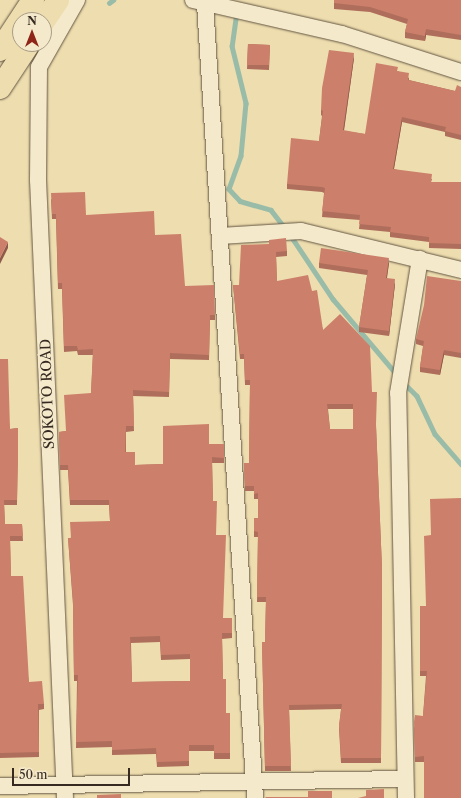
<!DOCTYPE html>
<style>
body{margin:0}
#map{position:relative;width:461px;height:798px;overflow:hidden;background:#eeddae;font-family:"Libre Caslon Text",serif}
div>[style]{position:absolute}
.stream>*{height:4.5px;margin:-2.25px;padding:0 2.25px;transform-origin:2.25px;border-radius:2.25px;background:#99bca9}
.roads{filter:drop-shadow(0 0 1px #635644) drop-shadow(0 0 1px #635644)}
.minor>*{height:16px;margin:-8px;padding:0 8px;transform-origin:8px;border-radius:8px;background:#f4e9ca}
.trunk>*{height:22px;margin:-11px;padding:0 11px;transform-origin:11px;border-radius:11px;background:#eeddae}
.wall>*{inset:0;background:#af6e5c}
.shaded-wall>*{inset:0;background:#8f5a4b}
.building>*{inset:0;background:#cc806b}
span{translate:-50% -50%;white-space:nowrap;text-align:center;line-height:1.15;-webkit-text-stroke:3.5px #f4e9ca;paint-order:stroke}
.street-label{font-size:14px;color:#352921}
.north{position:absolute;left:12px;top:12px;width:40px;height:40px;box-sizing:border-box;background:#f4e9ca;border:1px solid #a89c86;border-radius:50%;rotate:0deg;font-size:11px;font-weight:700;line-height:16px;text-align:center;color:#352921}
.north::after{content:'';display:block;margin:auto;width:14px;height:18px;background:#8f2418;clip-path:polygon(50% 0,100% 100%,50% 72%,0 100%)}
.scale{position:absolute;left:12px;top:768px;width:118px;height:18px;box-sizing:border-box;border:2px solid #352921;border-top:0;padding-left:5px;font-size:12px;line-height:14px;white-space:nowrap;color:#352921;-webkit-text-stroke:3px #f4e9ca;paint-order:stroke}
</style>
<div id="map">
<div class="stream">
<i style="left:109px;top:3px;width:5px;rotate:-37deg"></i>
<i style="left:237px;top:12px;width:34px;rotate:98deg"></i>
<i style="left:232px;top:46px;width:59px;rotate:76.2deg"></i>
<i style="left:246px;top:103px;width:53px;rotate:95.4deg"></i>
<i style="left:241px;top:156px;width:35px;rotate:110deg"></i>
<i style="left:229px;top:189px;width:16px;rotate:47deg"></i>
<i style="left:240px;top:201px;width:32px;rotate:16deg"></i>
<i style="left:271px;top:210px;width:23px;rotate:52deg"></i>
<i style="left:291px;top:236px;width:76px;rotate:56.3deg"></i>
<i style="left:333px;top:299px;width:101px;rotate:49.8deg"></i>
<i style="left:404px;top:383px;width:18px;rotate:45deg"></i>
<i style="left:417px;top:396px;width:42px;rotate:64.7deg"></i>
<i style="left:435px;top:434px;width:40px;rotate:49deg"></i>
</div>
<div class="roads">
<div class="minor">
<i style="left:193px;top:0;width:153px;rotate:12.9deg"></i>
<i style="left:342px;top:34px;width:125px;rotate:17.7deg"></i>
<i style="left:205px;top:3px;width:797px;rotate:86.4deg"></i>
<i style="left:220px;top:236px;width:81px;rotate:-3.5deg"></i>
<i style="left:301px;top:231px;width:165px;rotate:13.7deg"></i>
<i style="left:0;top:786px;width:405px;rotate:-1deg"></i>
<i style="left:65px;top:798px;width:619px;rotate:-92.5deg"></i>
<i style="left:38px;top:180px;width:113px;rotate:-89.5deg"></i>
<i style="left:39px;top:67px;width:77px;rotate:-60.4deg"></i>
<i style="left:406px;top:798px;width:405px;rotate:-91.1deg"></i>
<i style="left:398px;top:393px;width:136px;rotate:-80.7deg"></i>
</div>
<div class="trunk">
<i style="left:44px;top:21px;width:25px;rotate:-56deg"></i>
<i style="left:0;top:50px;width:60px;rotate:-56.6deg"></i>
<i style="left:0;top:88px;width:53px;rotate:-56.6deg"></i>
</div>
</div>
<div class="wall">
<i style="clip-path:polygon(334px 0,461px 0,461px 40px,426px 35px,425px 41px,405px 38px,405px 32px,407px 24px,370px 12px,334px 9px)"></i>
<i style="clip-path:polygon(248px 44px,270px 45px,269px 70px,247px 69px)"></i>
<i style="clip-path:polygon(354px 58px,344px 131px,365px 134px,398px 71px,409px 78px,409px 80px,455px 91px,461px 87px,461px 140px,445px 136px,445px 132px,402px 122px,394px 169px,432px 179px,431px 182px,461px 182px,461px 249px,429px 248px,429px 242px,390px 237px,390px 232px,359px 229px,360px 220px,322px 217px,324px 193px,322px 192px,287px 189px,287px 184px,319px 141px,322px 116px,321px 115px,321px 110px)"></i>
<i style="clip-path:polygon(evenodd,51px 199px,86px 215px,155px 235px,185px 286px,215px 315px,215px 320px,210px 320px,209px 360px,170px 359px,169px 397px,133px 396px,134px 431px,126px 432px,126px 452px,135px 465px,163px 464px,209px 444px,224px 444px,224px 463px,212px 463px,213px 501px,223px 618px,232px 618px,232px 638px,222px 639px,223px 679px,226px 713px,230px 713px,230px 759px,214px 759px,214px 751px,189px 751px,189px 766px,157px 767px,156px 754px,112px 755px,112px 747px,76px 748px,77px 681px,74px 681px,73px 605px,68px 538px,70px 538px,110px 521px,109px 505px,70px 505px,68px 470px,60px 470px,59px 432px,66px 431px,91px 393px,93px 355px,78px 355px,77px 351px,64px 352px,62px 289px,58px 289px,56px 219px,52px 219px,51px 199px,160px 642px,161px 660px,190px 659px,190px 681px,132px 682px,131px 643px,160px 642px)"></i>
<i style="clip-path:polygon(evenodd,269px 240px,287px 251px,287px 256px,276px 257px,277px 281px,312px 291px,323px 330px,372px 392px,376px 427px,382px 568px,381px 763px,341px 763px,339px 729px,341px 709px,289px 710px,291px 771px,265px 771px,262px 642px,265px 642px,266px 602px,257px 602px,258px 537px,254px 537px,254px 531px,258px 518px,258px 499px,254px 499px,254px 491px,245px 491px,244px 463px,249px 463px,250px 385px,245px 385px,244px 359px,240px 359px,233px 285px,239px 285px,269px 244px,269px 240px,328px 409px,353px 409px,353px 429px,330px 429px,328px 409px)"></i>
<i style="clip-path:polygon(319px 263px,389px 263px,387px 278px,395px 284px,389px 336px,359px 332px,359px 327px,367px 275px,319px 268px)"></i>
<i style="clip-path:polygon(461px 281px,461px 358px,444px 355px,440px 375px,420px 372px,420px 367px,423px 346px,416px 344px,416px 339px)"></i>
<i style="clip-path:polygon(0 359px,10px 429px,18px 428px,17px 505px,4px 505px,5px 524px,22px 524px,23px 541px,10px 541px,11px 576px,29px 682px,44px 704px,44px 709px,39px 710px,39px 757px,0 758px)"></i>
<i style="clip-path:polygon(461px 498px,424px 762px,415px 762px,414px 728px,423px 716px,426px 676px,420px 676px,420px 606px,426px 606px)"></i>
</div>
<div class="shaded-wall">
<i style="clip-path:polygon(426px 29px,426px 35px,425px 41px,425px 36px)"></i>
<i style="clip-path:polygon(354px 53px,354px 58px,343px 136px,343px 130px)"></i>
<i style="clip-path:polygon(402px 117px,402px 122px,393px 174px,393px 169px)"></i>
<i style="clip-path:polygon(8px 242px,8px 248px,0 264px,0 258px)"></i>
<i style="clip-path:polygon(389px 258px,389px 263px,386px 283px,386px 278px)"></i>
<i style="clip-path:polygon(395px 279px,395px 284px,389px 336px,389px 331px)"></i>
<i style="clip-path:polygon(444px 350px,444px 355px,440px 375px,440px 370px)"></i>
</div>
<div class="building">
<i style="clip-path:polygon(334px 0,461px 0,461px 35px,426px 29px,425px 36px,405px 32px,408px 19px,370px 7px,334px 3px)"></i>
<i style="clip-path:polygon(248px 44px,270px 45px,269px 65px,247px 65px)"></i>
<i style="clip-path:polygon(329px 50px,354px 53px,343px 130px,365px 134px,376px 63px,398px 67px,397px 71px,409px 73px,408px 80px,455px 91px,457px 85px,461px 87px,461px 135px,445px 131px,446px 127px,402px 117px,393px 169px,432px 174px,431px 182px,461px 182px,461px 244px,429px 243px,429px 237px,390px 232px,391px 227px,359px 224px,360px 215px,322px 211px,325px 188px,322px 187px,287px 184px,291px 138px,319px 141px,323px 111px,321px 110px,322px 88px)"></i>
<i style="clip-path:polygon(evenodd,85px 192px,86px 215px,154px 211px,155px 235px,181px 234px,185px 286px,214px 285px,215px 315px,210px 315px,209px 355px,170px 353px,169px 392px,133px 390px,134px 426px,126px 426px,125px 452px,135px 452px,135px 465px,163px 464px,163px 426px,209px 424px,209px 444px,224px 444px,224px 458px,212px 457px,213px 501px,217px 501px,216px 535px,226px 535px,223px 618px,232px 618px,232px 633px,222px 633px,223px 679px,226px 679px,226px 713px,230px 713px,230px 753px,214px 753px,214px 745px,189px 745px,189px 761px,157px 762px,156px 748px,112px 750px,112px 741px,76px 742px,78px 675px,74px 675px,73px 600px,68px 538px,71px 538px,70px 522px,110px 521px,109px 500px,70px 500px,68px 465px,60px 465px,59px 432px,66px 431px,64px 395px,91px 393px,93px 349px,78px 350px,77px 346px,64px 346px,62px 283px,58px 283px,56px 214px,52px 214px,51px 193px,85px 192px,160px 636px,161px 655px,190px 654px,190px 681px,132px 682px,130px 637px,160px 636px)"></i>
<i style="clip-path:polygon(0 237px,8px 242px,0 258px)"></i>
<i style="clip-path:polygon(evenodd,286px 238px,287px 251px,276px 252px,277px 281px,308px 275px,312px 291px,317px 290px,323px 330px,340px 314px,370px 346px,372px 392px,377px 392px,376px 424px,382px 568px,381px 758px,341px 758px,339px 724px,342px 704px,289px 705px,291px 766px,265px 766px,262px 642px,265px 642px,266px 597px,257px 597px,258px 532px,254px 531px,254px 518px,258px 518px,258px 493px,254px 494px,254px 486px,245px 486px,244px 463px,249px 463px,250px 380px,245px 380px,244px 354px,240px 354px,233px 285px,239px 285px,241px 245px,269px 244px,269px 240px,286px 238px,327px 404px,353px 404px,353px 429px,330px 429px,327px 404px)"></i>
<i style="clip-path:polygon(321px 248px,389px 258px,386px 278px,395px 279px,389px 331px,359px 327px,368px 270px,319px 263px)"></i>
<i style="clip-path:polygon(427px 276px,461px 281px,461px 353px,444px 350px,440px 370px,420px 367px,424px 341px,416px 339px,424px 305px)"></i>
<i style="clip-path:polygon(0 359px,8px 359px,10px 429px,18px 428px,18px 462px,17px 500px,4px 500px,5px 524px,22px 524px,23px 536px,10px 536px,11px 576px,23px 576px,29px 682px,42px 681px,44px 704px,38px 704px,39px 752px,0 753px)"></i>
<i style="clip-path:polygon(461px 498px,461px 798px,424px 798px,424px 756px,415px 757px,414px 722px,415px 715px,423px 716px,427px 671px,420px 671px,420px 606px,426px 606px,424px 536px,431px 535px,430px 499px)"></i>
<i style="clip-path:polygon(384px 789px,384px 798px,358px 798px,366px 796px,366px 790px)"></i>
<i style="clip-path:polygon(308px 791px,332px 791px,332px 798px,342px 798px,266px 798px,265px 797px,308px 797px)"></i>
<i style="clip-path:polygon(121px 794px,121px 798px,97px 798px,97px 795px)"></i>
</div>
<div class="street-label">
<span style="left:47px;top:394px;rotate:-92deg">SOKOTO ROAD</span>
</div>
<div class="north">N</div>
<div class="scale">50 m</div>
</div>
